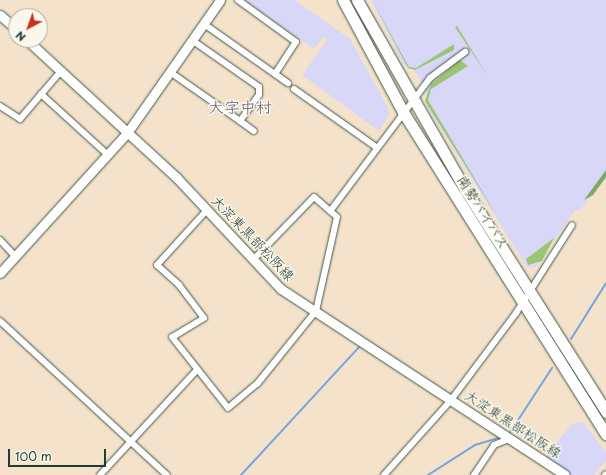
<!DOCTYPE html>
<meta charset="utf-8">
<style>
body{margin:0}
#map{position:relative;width:606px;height:475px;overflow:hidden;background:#f4e3ca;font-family:"Playpen Sans","Klee One",sans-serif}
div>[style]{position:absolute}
.built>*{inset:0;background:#d8d7f8}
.green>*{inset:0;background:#9cc571}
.forest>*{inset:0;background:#7daa63}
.stream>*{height:2px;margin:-1px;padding:0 1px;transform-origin:1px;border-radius:1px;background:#74a5df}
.roads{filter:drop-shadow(0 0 1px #3f564a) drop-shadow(0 0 1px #3f564a)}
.street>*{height:6px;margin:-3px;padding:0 3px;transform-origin:3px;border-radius:3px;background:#fff}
.secondary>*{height:9px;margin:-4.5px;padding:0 4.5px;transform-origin:4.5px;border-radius:4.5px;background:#fff}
.highway>*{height:11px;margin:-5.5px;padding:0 5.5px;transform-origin:5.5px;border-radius:5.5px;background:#fff}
span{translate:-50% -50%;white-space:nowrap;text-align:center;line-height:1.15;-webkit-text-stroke:3px #fbf7ec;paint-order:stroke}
.street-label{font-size:14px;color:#1f3d34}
.quarter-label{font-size:16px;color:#5e5e6f}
.north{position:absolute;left:8px;top:8px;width:40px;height:40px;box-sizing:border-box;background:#fbf7ec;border:1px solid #a3ada2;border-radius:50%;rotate:221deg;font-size:11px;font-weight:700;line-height:16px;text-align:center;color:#1f3d34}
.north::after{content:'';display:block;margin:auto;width:14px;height:18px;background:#c8321e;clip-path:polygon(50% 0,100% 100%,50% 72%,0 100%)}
.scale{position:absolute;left:8px;top:449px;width:98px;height:18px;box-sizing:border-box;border:2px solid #1f3d34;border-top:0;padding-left:5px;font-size:12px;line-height:14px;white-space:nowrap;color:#1f3d34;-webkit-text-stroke:3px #fbf7ec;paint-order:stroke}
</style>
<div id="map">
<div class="built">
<i style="clip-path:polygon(244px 0,295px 0,350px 39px,387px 106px,389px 115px,379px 131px,302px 75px,327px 40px,323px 37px,314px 49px)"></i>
<i style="clip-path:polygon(371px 0,606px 0,606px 179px,580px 210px,575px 210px,536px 267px,527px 267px,427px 107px,426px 90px,414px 70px,403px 64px)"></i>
<i style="clip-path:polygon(583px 422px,606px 452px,606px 461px,594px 475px,573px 475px,545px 457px,572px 424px)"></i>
</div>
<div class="green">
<i style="clip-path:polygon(372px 0,409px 67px,416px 68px,454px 44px,454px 50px,415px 70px,408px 68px)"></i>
<i style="clip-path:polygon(457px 26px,487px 75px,455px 27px)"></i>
<i style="clip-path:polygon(460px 60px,468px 66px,431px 89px,428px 100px,497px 216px,425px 101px,431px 84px)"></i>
<i style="clip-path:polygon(554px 238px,542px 261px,528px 265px,526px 259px)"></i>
</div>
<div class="forest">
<i style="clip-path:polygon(606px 170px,606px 177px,593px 195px,584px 200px)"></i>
</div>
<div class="stream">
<i style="left:571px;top:339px;width:66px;rotate:-58deg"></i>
<i style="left:509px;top:434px;width:79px;rotate:-56.9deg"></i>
<i style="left:241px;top:475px;width:176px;rotate:-47.3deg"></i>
<i style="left:428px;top:475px;width:56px;rotate:-32.6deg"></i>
<i style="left:475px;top:445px;width:27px;rotate:-17deg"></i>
</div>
<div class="roads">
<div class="street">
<i style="left:204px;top:24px;width:87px;rotate:35.2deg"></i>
<i style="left:275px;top:74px;width:38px;rotate:-57deg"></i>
<i style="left:296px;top:42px;width:72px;rotate:-144.1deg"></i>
<i style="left:170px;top:72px;width:85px;rotate:35deg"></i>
<i style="left:240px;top:121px;width:32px;rotate:-54deg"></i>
<i style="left:259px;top:95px;width:8px;rotate:-90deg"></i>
<i style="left:259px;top:87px;width:82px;rotate:-145deg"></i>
<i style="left:275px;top:74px;width:16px;rotate:35deg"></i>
<i style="left:294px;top:89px;width:100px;rotate:35.3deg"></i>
<i style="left:41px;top:94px;width:91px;rotate:42.3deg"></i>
<i style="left:0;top:106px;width:24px;rotate:33deg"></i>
<i style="left:20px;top:119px;width:63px;rotate:-49.5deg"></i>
<i style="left:240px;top:121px;width:17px;rotate:36deg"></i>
<i style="left:207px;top:210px;width:74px;rotate:132.3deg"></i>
<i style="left:157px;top:265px;width:30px;rotate:42deg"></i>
<i style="left:179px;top:285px;width:41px;rotate:52.9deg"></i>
<i style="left:204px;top:318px;width:37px;rotate:149deg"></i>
<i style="left:172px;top:337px;width:90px;rotate:51.7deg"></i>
<i style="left:228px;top:408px;width:38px;rotate:-40deg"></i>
<i style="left:257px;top:384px;width:94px;rotate:-51.1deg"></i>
<i style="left:316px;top:311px;width:96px;rotate:-77.4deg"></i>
<i style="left:337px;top:217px;width:30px;rotate:-139deg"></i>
<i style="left:314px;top:197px;width:88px;rotate:134.1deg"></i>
<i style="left:331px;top:210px;width:165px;rotate:-53.1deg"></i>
<i style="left:430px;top:78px;width:44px;rotate:-36.6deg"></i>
<i style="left:0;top:240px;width:22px;rotate:47deg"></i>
<i style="left:0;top:321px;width:227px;rotate:42.7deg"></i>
<i style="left:100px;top:475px;width:142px;rotate:-47.3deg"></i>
<i style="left:384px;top:475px;width:101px;rotate:-48.2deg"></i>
<i style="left:451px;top:400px;width:109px;rotate:-53.2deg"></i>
<i style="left:516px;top:313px;width:104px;rotate:-57.5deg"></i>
<i style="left:474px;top:475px;width:36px;rotate:-56deg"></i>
<i style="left:494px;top:445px;width:16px;rotate:-22deg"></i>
<i style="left:605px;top:475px;width:1px;rotate:-45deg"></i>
</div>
<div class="secondary">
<i style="left:0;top:15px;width:21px;rotate:41deg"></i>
<i style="left:27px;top:40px;width:204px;rotate:42.6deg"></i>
<i style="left:177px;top:178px;width:152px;rotate:46.9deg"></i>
<i style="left:281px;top:289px;width:339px;rotate:33.2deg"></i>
<i style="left:0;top:273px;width:189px;rotate:-47.8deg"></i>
<i style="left:127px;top:133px;width:162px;rotate:-55deg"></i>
</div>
<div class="highway">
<i style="left:343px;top:0;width:127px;rotate:61.8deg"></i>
<i style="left:403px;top:112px;width:381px;rotate:57.8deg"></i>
<i style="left:357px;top:0;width:220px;rotate:60.3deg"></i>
<i style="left:466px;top:191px;width:262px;rotate:57.6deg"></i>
</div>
</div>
<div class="street-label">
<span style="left:483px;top:212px;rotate:58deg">南勢バイパス</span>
<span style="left:253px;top:238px;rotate:46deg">大淀東黒部松阪線</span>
<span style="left:513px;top:424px;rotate:33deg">大淀東黒部松阪線</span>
</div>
<div class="quarter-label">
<span style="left:240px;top:106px">大字中村</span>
</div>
<div class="north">N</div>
<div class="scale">100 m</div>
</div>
